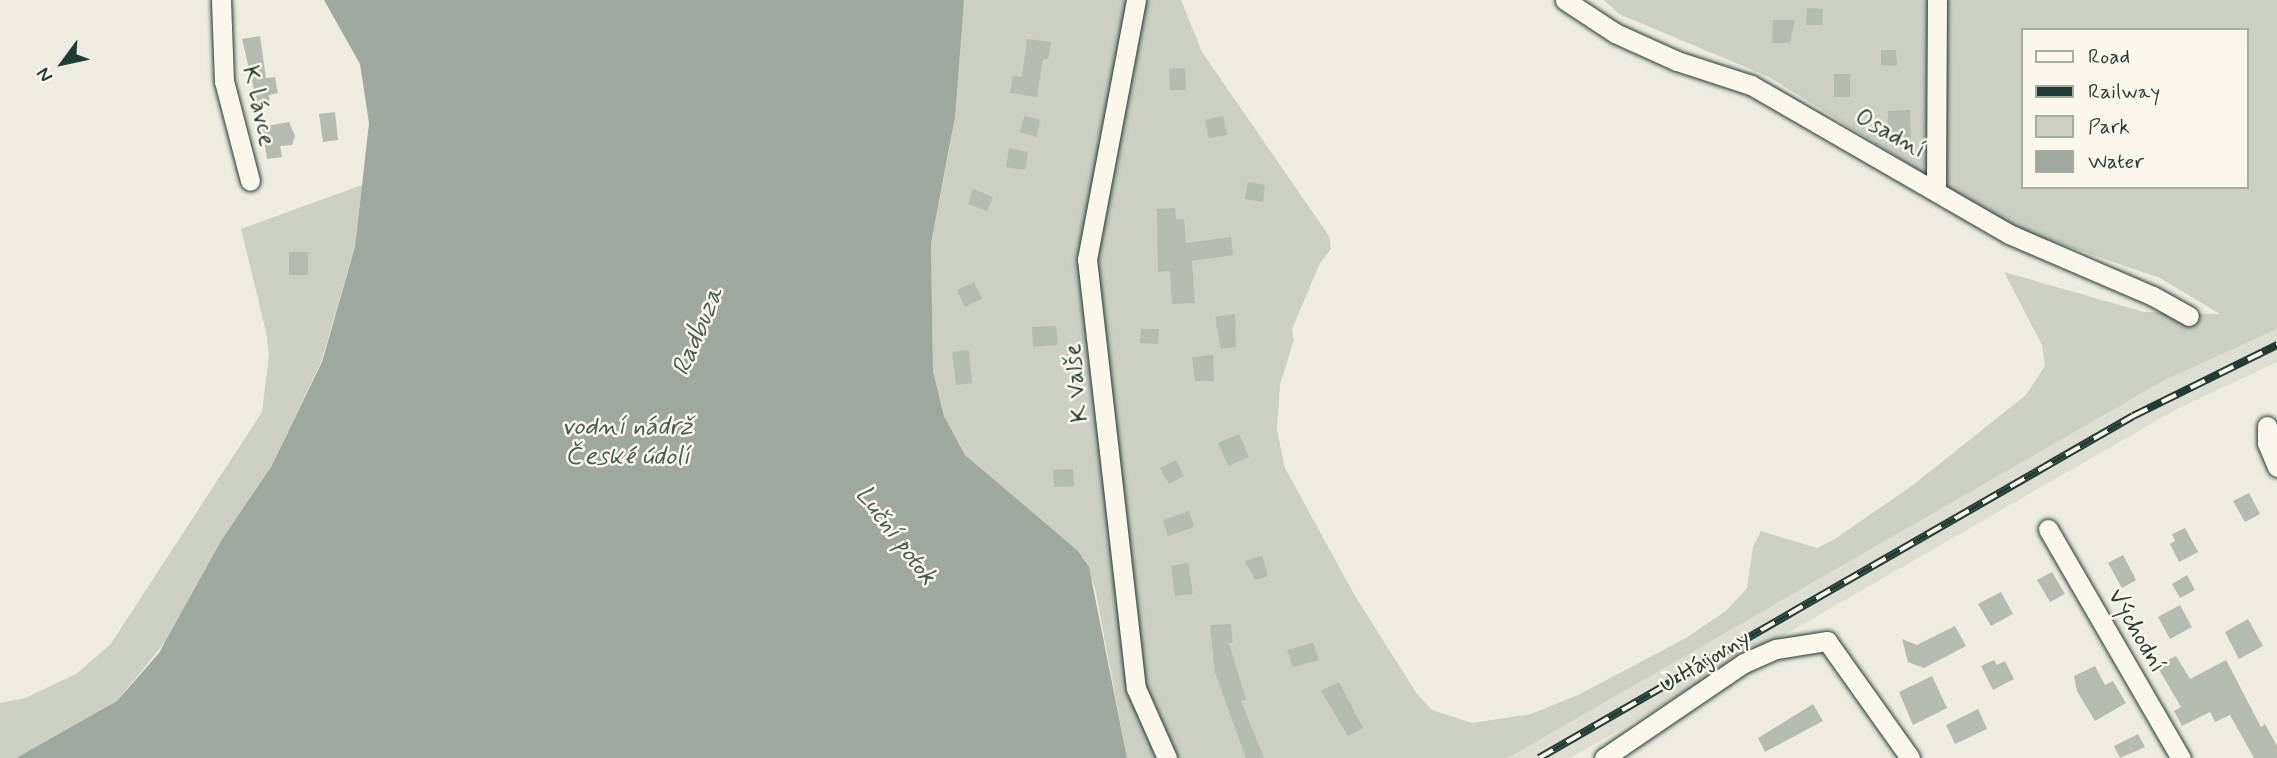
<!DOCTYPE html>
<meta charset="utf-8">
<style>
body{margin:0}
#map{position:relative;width:2277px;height:758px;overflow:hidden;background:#eeece1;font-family:Mynerve,sans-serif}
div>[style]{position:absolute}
.built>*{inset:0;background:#ddddd2}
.green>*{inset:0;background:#cbcfc4}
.water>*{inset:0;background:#9fa89f}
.building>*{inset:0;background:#b4bbb0}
.roads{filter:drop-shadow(0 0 2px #1f3d34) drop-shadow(0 0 2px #1f3d34)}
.minor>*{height:19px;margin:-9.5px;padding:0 9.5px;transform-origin:9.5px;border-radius:9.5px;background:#fbf7ec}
.rail>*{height:8px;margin-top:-4px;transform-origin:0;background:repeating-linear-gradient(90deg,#fbf7ec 0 16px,#1f3d34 0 32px);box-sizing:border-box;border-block:2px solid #1f3d34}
span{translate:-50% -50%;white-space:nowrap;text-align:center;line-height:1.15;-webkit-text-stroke:5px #fbf7ec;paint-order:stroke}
.street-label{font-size:24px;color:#1f3d34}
.water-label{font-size:26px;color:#455d54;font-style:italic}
.legend{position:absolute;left:2021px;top:28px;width:228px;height:161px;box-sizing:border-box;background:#fbf7ec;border:2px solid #a3ada2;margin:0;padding:9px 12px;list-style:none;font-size:21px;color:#1f3d34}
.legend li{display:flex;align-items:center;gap:14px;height:35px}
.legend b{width:35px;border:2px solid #a3ada2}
.north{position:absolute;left:28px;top:28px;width:70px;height:70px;-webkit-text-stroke:5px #fbf7ec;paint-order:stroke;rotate:237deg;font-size:19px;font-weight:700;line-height:28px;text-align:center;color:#1f3d34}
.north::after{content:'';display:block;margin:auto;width:24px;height:32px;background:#1f3d34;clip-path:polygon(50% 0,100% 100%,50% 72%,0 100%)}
</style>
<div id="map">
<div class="built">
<i style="clip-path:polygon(2277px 329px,2277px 362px,2177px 409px,1570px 758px,1508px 758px,2163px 381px)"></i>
</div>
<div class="green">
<i style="clip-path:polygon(evenodd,964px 0,1181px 0,1202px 52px,1329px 236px,1331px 249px,1320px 263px,1292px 329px,1294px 339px,1280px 385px,1277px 430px,1285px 468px,1355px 596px,1417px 694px,1432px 710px,1472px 723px,1531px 714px,1578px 695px,1686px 638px,1726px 611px,1747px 588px,1753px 547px,1761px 531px,1817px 548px,1835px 539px,1913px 485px,2026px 395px,2045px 366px,2042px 345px,2004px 272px,2144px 312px,2220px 314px,2160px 278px,2008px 226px,1769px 77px,1619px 14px,1604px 0,2277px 0,2277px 329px,2163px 381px,1508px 758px,1127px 758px,1095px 588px,1084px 558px,965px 455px,944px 416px,933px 371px,931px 244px,951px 141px,964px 0,2023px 30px,2247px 30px,2247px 187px,2023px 187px,2023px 30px)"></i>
<i style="clip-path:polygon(362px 185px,355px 247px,321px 362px,271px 467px,175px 630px,117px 701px,16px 758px,0 758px,0 703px,25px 698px,76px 674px,110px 645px,262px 412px,269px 354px,266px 332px,241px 229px)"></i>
</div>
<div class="water">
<i style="clip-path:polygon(324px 0,964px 0,955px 117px,931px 244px,933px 371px,944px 416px,965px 455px,1078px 551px,1089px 567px,1127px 758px,16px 758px,117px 701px,159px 653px,221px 541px,271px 467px,322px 362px,355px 247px,369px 123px,360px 64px)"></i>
</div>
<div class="building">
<i style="clip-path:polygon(1807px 8px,1823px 9px,1822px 25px,1806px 25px)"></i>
<i style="clip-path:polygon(1773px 20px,1795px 20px,1790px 43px,1772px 43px)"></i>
<i style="clip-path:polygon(260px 36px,266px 78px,275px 77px,278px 93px,269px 95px,270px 105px,258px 107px,242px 39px)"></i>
<i style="clip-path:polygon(1027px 39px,1051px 42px,1048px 59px,1043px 59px,1037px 97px,1010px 93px,1013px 76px,1022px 77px)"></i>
<i style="clip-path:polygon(1881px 50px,1896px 50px,1897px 66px,1881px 65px)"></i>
<i style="clip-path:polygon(1185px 68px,1186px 90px,1170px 90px,1169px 69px)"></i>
<i style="clip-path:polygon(1834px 74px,1850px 74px,1850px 97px,1834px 97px)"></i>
<i style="clip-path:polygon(1910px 110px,1911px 137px,1888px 137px,1888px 111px)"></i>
<i style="clip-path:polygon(335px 112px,338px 140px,323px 142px,319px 114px)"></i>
<i style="clip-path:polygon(1024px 116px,1041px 120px,1036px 137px,1020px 132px)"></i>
<i style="clip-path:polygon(1223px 116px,1227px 135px,1209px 138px,1205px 120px)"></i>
<i style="clip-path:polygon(289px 122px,295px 136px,292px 145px,280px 146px,282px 157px,267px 159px,262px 127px)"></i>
<i style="clip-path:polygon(1009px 148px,1028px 152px,1025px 170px,1006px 167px)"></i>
<i style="clip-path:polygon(1248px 182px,1265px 185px,1263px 202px,1245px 199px)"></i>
<i style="clip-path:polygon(973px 189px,993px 197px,987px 211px,968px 204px)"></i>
<i style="clip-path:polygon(1175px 208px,1176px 219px,1184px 219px,1186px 243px,1231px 237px,1233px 255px,1192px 261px,1195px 303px,1172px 304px,1170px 271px,1158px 272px,1157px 209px)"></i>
<i style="clip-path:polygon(289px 252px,308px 252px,308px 275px,289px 275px)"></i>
<i style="clip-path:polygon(974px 282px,982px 299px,965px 307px,957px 290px)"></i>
<i style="clip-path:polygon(1235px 314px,1236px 347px,1221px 349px,1215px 317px)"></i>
<i style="clip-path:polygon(1056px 326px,1058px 345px,1033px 347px,1032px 327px)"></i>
<i style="clip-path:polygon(1141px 329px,1159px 329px,1158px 344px,1140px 343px)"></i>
<i style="clip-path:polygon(969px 350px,972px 383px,956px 385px,952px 352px)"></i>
<i style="clip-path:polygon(1213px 355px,1214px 381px,1195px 381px,1192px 357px)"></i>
<i style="clip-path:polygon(1239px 434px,1249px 457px,1228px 466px,1218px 443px)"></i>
<i style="clip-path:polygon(1176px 460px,1184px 476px,1169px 484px,1160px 468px)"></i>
<i style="clip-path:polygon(1073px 469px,1074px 486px,1054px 487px,1053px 470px)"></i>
<i style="clip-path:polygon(2249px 493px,2260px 514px,2245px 522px,2233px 501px)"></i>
<i style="clip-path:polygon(1189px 511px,1194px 527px,1168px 536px,1163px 520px)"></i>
<i style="clip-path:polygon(2185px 528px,2198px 552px,2179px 562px,2170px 544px,2175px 541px,2172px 534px)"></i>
<i style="clip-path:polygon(2123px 555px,2136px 580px,2122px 588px,2108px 563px)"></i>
<i style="clip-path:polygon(1262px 556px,1268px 576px,1255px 580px,1245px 561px)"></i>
<i style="clip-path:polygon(1188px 563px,1193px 594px,1175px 596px,1171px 566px)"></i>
<i style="clip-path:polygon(2052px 572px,2065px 594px,2050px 602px,2037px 580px)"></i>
<i style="clip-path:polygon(2187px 575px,2195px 590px,2180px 598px,2172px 584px)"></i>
<i style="clip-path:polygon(2001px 592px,2013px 614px,1991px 626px,1978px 604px)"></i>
<i style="clip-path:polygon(2180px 605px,2192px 627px,2170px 639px,2158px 617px)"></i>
<i style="clip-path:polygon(2248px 619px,2263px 646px,2239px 659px,2225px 632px)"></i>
<i style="clip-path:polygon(1231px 624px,1233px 643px,1229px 643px,1246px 700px,1241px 701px,1264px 758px,1246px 758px,1215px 673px,1210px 625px)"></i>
<i style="clip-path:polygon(1955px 626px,1966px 646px,1924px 668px,1908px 662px,1902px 639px,1917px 645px)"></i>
<i style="clip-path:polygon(1313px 643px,1319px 660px,1293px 667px,1287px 650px)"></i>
<i style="clip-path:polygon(2176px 656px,2190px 679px,2226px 660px,2261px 727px,2265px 724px,2277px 746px,2277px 758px,2254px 758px,2230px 715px,2215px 722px,2210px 712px,2182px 726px,2174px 711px,2181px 707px,2157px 666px)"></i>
<i style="clip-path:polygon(1994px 660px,1997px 665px,2005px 661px,2014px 679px,1993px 690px,1981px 666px)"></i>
<i style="clip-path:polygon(2095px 666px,2105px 685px,2113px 681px,2126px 703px,2095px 721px,2077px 691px,2074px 676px)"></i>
<i style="clip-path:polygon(1932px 676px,1947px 708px,1913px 725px,1899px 692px)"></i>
<i style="clip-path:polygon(1339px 682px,1363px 728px,1348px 736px,1321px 691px)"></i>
<i style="clip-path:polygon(1813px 704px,1823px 721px,1765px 752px,1758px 738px)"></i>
<i style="clip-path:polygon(1978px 709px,1987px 729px,1955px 744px,1946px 725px)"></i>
<i style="clip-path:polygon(2138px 734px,2145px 747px,2120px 758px,2114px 746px)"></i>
</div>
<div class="roads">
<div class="minor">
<i style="left:221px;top:0;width:81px;rotate:87.9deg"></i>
<i style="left:224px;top:81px;width:103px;rotate:75.4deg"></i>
<i style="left:1136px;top:0;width:264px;rotate:100.7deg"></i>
<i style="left:1087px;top:259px;width:432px;rotate:83.5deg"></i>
<i style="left:1136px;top:688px;width:77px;rotate:66.1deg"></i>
<i style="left:1565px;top:0;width:60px;rotate:33.4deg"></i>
<i style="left:1615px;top:33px;width:68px;rotate:24.3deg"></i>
<i style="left:1677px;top:61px;width:78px;rotate:18deg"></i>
<i style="left:1751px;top:85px;width:298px;rotate:30deg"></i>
<i style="left:2009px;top:234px;width:157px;rotate:23.3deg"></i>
<i style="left:2153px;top:296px;width:41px;rotate:29.1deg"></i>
<i style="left:1936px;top:188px;width:188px;rotate:-89.7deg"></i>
<i style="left:2267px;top:426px;width:17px;rotate:90deg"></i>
<i style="left:2267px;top:443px;width:26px;rotate:67deg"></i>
<i style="left:2048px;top:529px;width:265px;rotate:59.9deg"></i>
<i style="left:1604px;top:758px;width:169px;rotate:-34.2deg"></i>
<i style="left:1744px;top:663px;width:35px;rotate:-24deg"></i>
<i style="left:1776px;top:649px;width:52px;rotate:-8.9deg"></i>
<i style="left:1827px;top:641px;width:143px;rotate:54.6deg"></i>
</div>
</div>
<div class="rail">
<i style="left:1539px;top:758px;width:685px;rotate:-29.93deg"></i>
<i style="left:2133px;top:416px;width:161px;rotate:-26.2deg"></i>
</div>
<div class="street-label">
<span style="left:258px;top:106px;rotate:77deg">K Lávce</span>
<span style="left:1890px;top:134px;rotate:29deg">Osadní</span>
<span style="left:1077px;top:383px;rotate:-96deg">K Valše</span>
<span style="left:2136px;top:631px;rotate:60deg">Východní</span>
<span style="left:1705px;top:662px;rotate:-31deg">U Hájovny</span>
</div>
<div class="water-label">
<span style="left:699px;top:332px;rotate:-67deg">Radbuza</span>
<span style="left:627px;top:443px">vodní nádrž<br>České údolí</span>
<span style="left:895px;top:536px;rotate:53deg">Luční potok</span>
</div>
<ul class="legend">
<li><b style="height:9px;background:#fbf7ec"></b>Road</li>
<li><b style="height:9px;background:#1f3d34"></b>Railway</li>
<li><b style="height:19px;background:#cbcfc4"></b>Park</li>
<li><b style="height:19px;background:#9fa89f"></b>Water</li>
</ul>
<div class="north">N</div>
</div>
